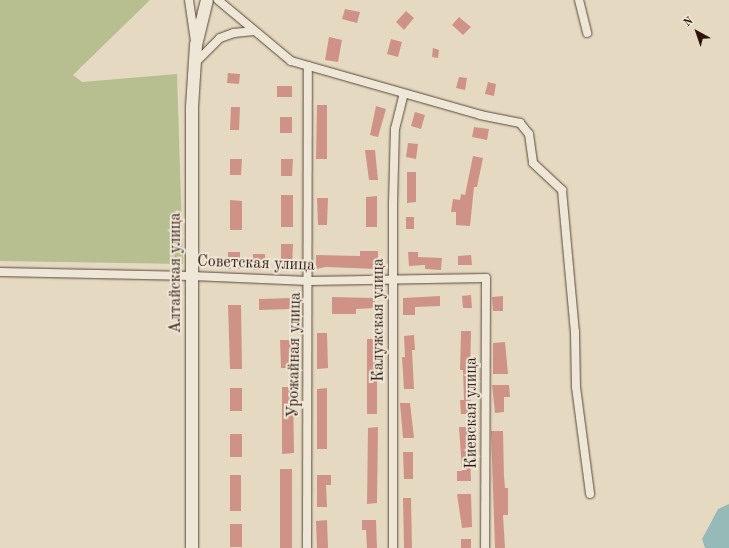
<!DOCTYPE html>
<meta charset="utf-8">
<style>
body{margin:0}
#map{position:relative;width:729px;height:548px;overflow:hidden;background:#e5dac1;font-family:"Old Standard TT",serif}
div>[style]{position:absolute}
.green>*{inset:0;background:#b7bf91}
.water>*{inset:0;background:#96bab7}
.building>*{inset:0;background:#ce9386}
.roads{filter:drop-shadow(0 0 1px #5b4638) drop-shadow(0 0 1px #5b4638)}
.minor>*{height:8px;margin:-4px;padding:0 4px;transform-origin:4px;border-radius:4px;background:#eee7d7}
.secondary>*{height:12px;margin:-6px;padding:0 6px;transform-origin:6px;border-radius:6px;background:#eee7d7}
span{translate:-50% -50%;white-space:nowrap;text-align:center;line-height:1.15;-webkit-text-stroke:4px #eee7d7;paint-order:stroke}
.street-label{font-size:16px;color:#2d140a}
.north{position:absolute;left:677px;top:12px;width:40px;height:40px;-webkit-text-stroke:3px #eee7d7;paint-order:stroke;rotate:320deg;font-size:11px;font-weight:700;line-height:16px;text-align:center;color:#2d140a}
.north::after{content:'';display:block;margin:auto;width:14px;height:18px;background:#2d140a;clip-path:polygon(50% 0,100% 100%,50% 72%,0 100%)}
</style>
<div id="map">
<div class="green">
<i style="clip-path:polygon(0 0,150px 0,73px 75px,82px 82px,177px 74px,183px 264px,0 261px)"></i>
</div>
<div class="water">
<i style="clip-path:polygon(729px 504px,729px 548px,705px 548px,702px 539px,709px 526px,718px 509px)"></i>
</div>
<div class="building">
<i style="clip-path:polygon(345px 9px,360px 12px,357px 23px,342px 19px)"></i>
<i style="clip-path:polygon(406px 11px,414px 18px,404px 30px,396px 22px)"></i>
<i style="clip-path:polygon(459px 17px,471px 27px,463px 35px,452px 25px)"></i>
<i style="clip-path:polygon(329px 37px,342px 40px,338px 62px,325px 60px)"></i>
<i style="clip-path:polygon(391px 39px,402px 42px,398px 57px,387px 54px)"></i>
<i style="clip-path:polygon(433px 48px,439px 50px,438px 58px,432px 57px)"></i>
<i style="clip-path:polygon(228px 73px,240px 74px,239px 84px,227px 83px)"></i>
<i style="clip-path:polygon(459px 77px,467px 78px,465px 90px,456px 88px)"></i>
<i style="clip-path:polygon(488px 82px,496px 84px,494px 96px,485px 94px)"></i>
<i style="clip-path:polygon(277px 86px,292px 86px,292px 97px,277px 97px)"></i>
<i style="clip-path:polygon(317px 105px,327px 105px,327px 159px,316px 159px)"></i>
<i style="clip-path:polygon(376px 106px,386px 109px,378px 137px,370px 135px)"></i>
<i style="clip-path:polygon(231px 107px,240px 107px,239px 130px,230px 130px)"></i>
<i style="clip-path:polygon(415px 112px,425px 115px,421px 129px,411px 126px)"></i>
<i style="clip-path:polygon(280px 117px,292px 117px,292px 133px,280px 133px)"></i>
<i style="clip-path:polygon(474px 127px,489px 129px,487px 140px,472px 137px)"></i>
<i style="clip-path:polygon(408px 143px,418px 144px,416px 159px,406px 157px)"></i>
<i style="clip-path:polygon(365px 150px,375px 150px,378px 180px,369px 180px)"></i>
<i style="clip-path:polygon(473px 156px,483px 158px,477px 187px,474px 187px,470px 226px,456px 225px,456px 212px,451px 212px,453px 199px,460px 200px,461px 194px,465px 195px)"></i>
<i style="clip-path:polygon(230px 159px,242px 159px,241px 175px,230px 175px)"></i>
<i style="clip-path:polygon(281px 159px,293px 159px,292px 176px,281px 176px)"></i>
<i style="clip-path:polygon(407px 172px,416px 172px,416px 202px,407px 203px)"></i>
<i style="clip-path:polygon(281px 195px,293px 195px,293px 227px,281px 227px)"></i>
<i style="clip-path:polygon(377px 196px,377px 227px,366px 227px,366px 197px)"></i>
<i style="clip-path:polygon(317px 198px,328px 198px,327px 225px,318px 225px)"></i>
<i style="clip-path:polygon(230px 200px,242px 201px,242px 230px,230px 230px)"></i>
<i style="clip-path:polygon(406px 217px,414px 217px,414px 229px,406px 229px)"></i>
<i style="clip-path:polygon(281px 244px,293px 244px,292px 267px,281px 267px)"></i>
<i style="clip-path:polygon(360px 251px,378px 251px,378px 269px,326px 267px,316px 269px,316px 255px,360px 256px)"></i>
<i style="clip-path:polygon(228px 252px,240px 252px,240px 269px,228px 269px)"></i>
<i style="clip-path:polygon(408px 252px,418px 252px,418px 257px,442px 258px,441px 270px,425px 269px,425px 265px,409px 266px)"></i>
<i style="clip-path:polygon(253px 254px,265px 254px,265px 270px,253px 270px)"></i>
<i style="clip-path:polygon(471px 255px,472px 265px,458px 265px,458px 256px)"></i>
<i style="clip-path:polygon(471px 295px,472px 308px,463px 308px,462px 296px)"></i>
<i style="clip-path:polygon(440px 296px,440px 306px,415px 307px,415px 315px,403px 315px,403px 298px)"></i>
<i style="clip-path:polygon(503px 296px,503px 311px,493px 311px,492px 297px)"></i>
<i style="clip-path:polygon(332px 297px,375px 298px,375px 308px,356px 309px,356px 314px,332px 314px)"></i>
<i style="clip-path:polygon(291px 298px,291px 309px,259px 310px,259px 299px)"></i>
<i style="clip-path:polygon(228px 305px,241px 305px,242px 369px,230px 369px)"></i>
<i style="clip-path:polygon(461px 331px,471px 331px,470px 376px,473px 376px,474px 390px,470px 390px,471px 414px,461px 414px,460px 400px,464px 400px,463px 370px,460px 370px)"></i>
<i style="clip-path:polygon(317px 333px,327px 333px,328px 368px,317px 369px)"></i>
<i style="clip-path:polygon(414px 335px,415px 350px,412px 350px,414px 389px,404px 389px,402px 357px,405px 357px,404px 336px)"></i>
<i style="clip-path:polygon(367px 339px,377px 339px,377px 414px,367px 414px)"></i>
<i style="clip-path:polygon(280px 340px,292px 340px,292px 368px,281px 368px)"></i>
<i style="clip-path:polygon(505px 342px,508px 374px,493px 374px,493px 343px)"></i>
<i style="clip-path:polygon(492px 385px,509px 385px,510px 397px,504px 397px,504px 412px,495px 413px)"></i>
<i style="clip-path:polygon(282px 387px,293px 387px,294px 453px,282px 454px)"></i>
<i style="clip-path:polygon(230px 388px,242px 388px,242px 411px,230px 411px)"></i>
<i style="clip-path:polygon(327px 388px,327px 449px,317px 449px,317px 389px)"></i>
<i style="clip-path:polygon(400px 403px,410px 403px,414px 438px,403px 438px)"></i>
<i style="clip-path:polygon(378px 427px,377px 503px,367px 504px,368px 428px)"></i>
<i style="clip-path:polygon(459px 427px,469px 427px,471px 481px,457px 481px,457px 471px,462px 471px)"></i>
<i style="clip-path:polygon(491px 431px,503px 431px,504px 476px,505px 488px,508px 488px,508px 515px,503px 515px,505px 548px,495px 548px)"></i>
<i style="clip-path:polygon(230px 434px,242px 434px,242px 457px,230px 457px)"></i>
<i style="clip-path:polygon(403px 452px,413px 452px,413px 479px,404px 479px)"></i>
<i style="clip-path:polygon(280px 469px,292px 469px,292px 548px,280px 548px)"></i>
<i style="clip-path:polygon(230px 475px,241px 475px,241px 511px,230px 511px)"></i>
<i style="clip-path:polygon(317px 475px,331px 475px,331px 485px,326px 485px,327px 507px,317px 507px)"></i>
<i style="clip-path:polygon(457px 494px,471px 494px,472px 527px,462px 528px)"></i>
<i style="clip-path:polygon(403px 498px,411px 498px,412px 548px,404px 548px)"></i>
<i style="clip-path:polygon(327px 520px,328px 548px,317px 548px,316px 521px)"></i>
<i style="clip-path:polygon(362px 520px,376px 520px,377px 548px,367px 548px,366px 530px,362px 530px)"></i>
<i style="clip-path:polygon(230px 524px,242px 524px,242px 547px,230px 547px)"></i>
<i style="clip-path:polygon(461px 539px,471px 539px,471px 548px,461px 548px)"></i>
</div>
<div class="roads">
<div class="minor">
<i style="left:189px;top:0;width:41px;rotate:81.7deg"></i>
<i style="left:218px;top:0;width:95px;rotate:39.9deg"></i>
<i style="left:291px;top:61px;width:197px;rotate:15.9deg"></i>
<i style="left:480px;top:115px;width:41px;rotate:11.3deg"></i>
<i style="left:520px;top:123px;width:14px;rotate:51deg"></i>
<i style="left:529px;top:134px;width:29px;rotate:82deg"></i>
<i style="left:533px;top:163px;width:40px;rotate:43deg"></i>
<i style="left:562px;top:190px;width:143px;rotate:84.8deg"></i>
<i style="left:575px;top:332px;width:55px;rotate:89deg"></i>
<i style="left:576px;top:387px;width:108px;rotate:82.5deg"></i>
<i style="left:579px;top:0;width:34px;rotate:76deg"></i>
<i style="left:195px;top:63px;width:35px;rotate:-45deg"></i>
<i style="left:220px;top:38px;width:15px;rotate:-20deg"></i>
<i style="left:234px;top:33px;width:20px;rotate:-6deg"></i>
<i style="left:0;top:272px;width:192px;rotate:1.2deg"></i>
<i style="left:192px;top:276px;width:117px;rotate:2.4deg"></i>
<i style="left:309px;top:281px;width:177px;rotate:-1deg"></i>
<i style="left:486px;top:278px;width:270px;rotate:90.2deg"></i>
<i style="left:307px;top:548px;width:482px;rotate:-89.9deg"></i>
<i style="left:393px;top:548px;width:345px;rotate:-90deg"></i>
<i style="left:393px;top:203px;width:74px;rotate:-88.5deg"></i>
<i style="left:395px;top:129px;width:36px;rotate:-76deg"></i>
</div>
<div class="secondary">
<i style="left:192px;top:548px;width:441px;rotate:-90deg"></i>
<i style="left:192px;top:107px;width:62px;rotate:-86.3deg"></i>
<i style="left:196px;top:45px;width:46px;rotate:-76.3deg"></i>
</div>
</div>
<div class="street-label">
<span style="left:256px;top:264px;rotate:2deg">Советская улица</span>
<span style="left:176px;top:273px;rotate:-90deg">Алтайская улица</span>
<span style="left:379px;top:320px;rotate:-90deg">Калужская улица</span>
<span style="left:295px;top:355px;rotate:-89deg">Урожайная улица</span>
<span style="left:472px;top:413px;rotate:-90deg">Киевская улица</span>
</div>
<div class="north">N</div>
</div>
